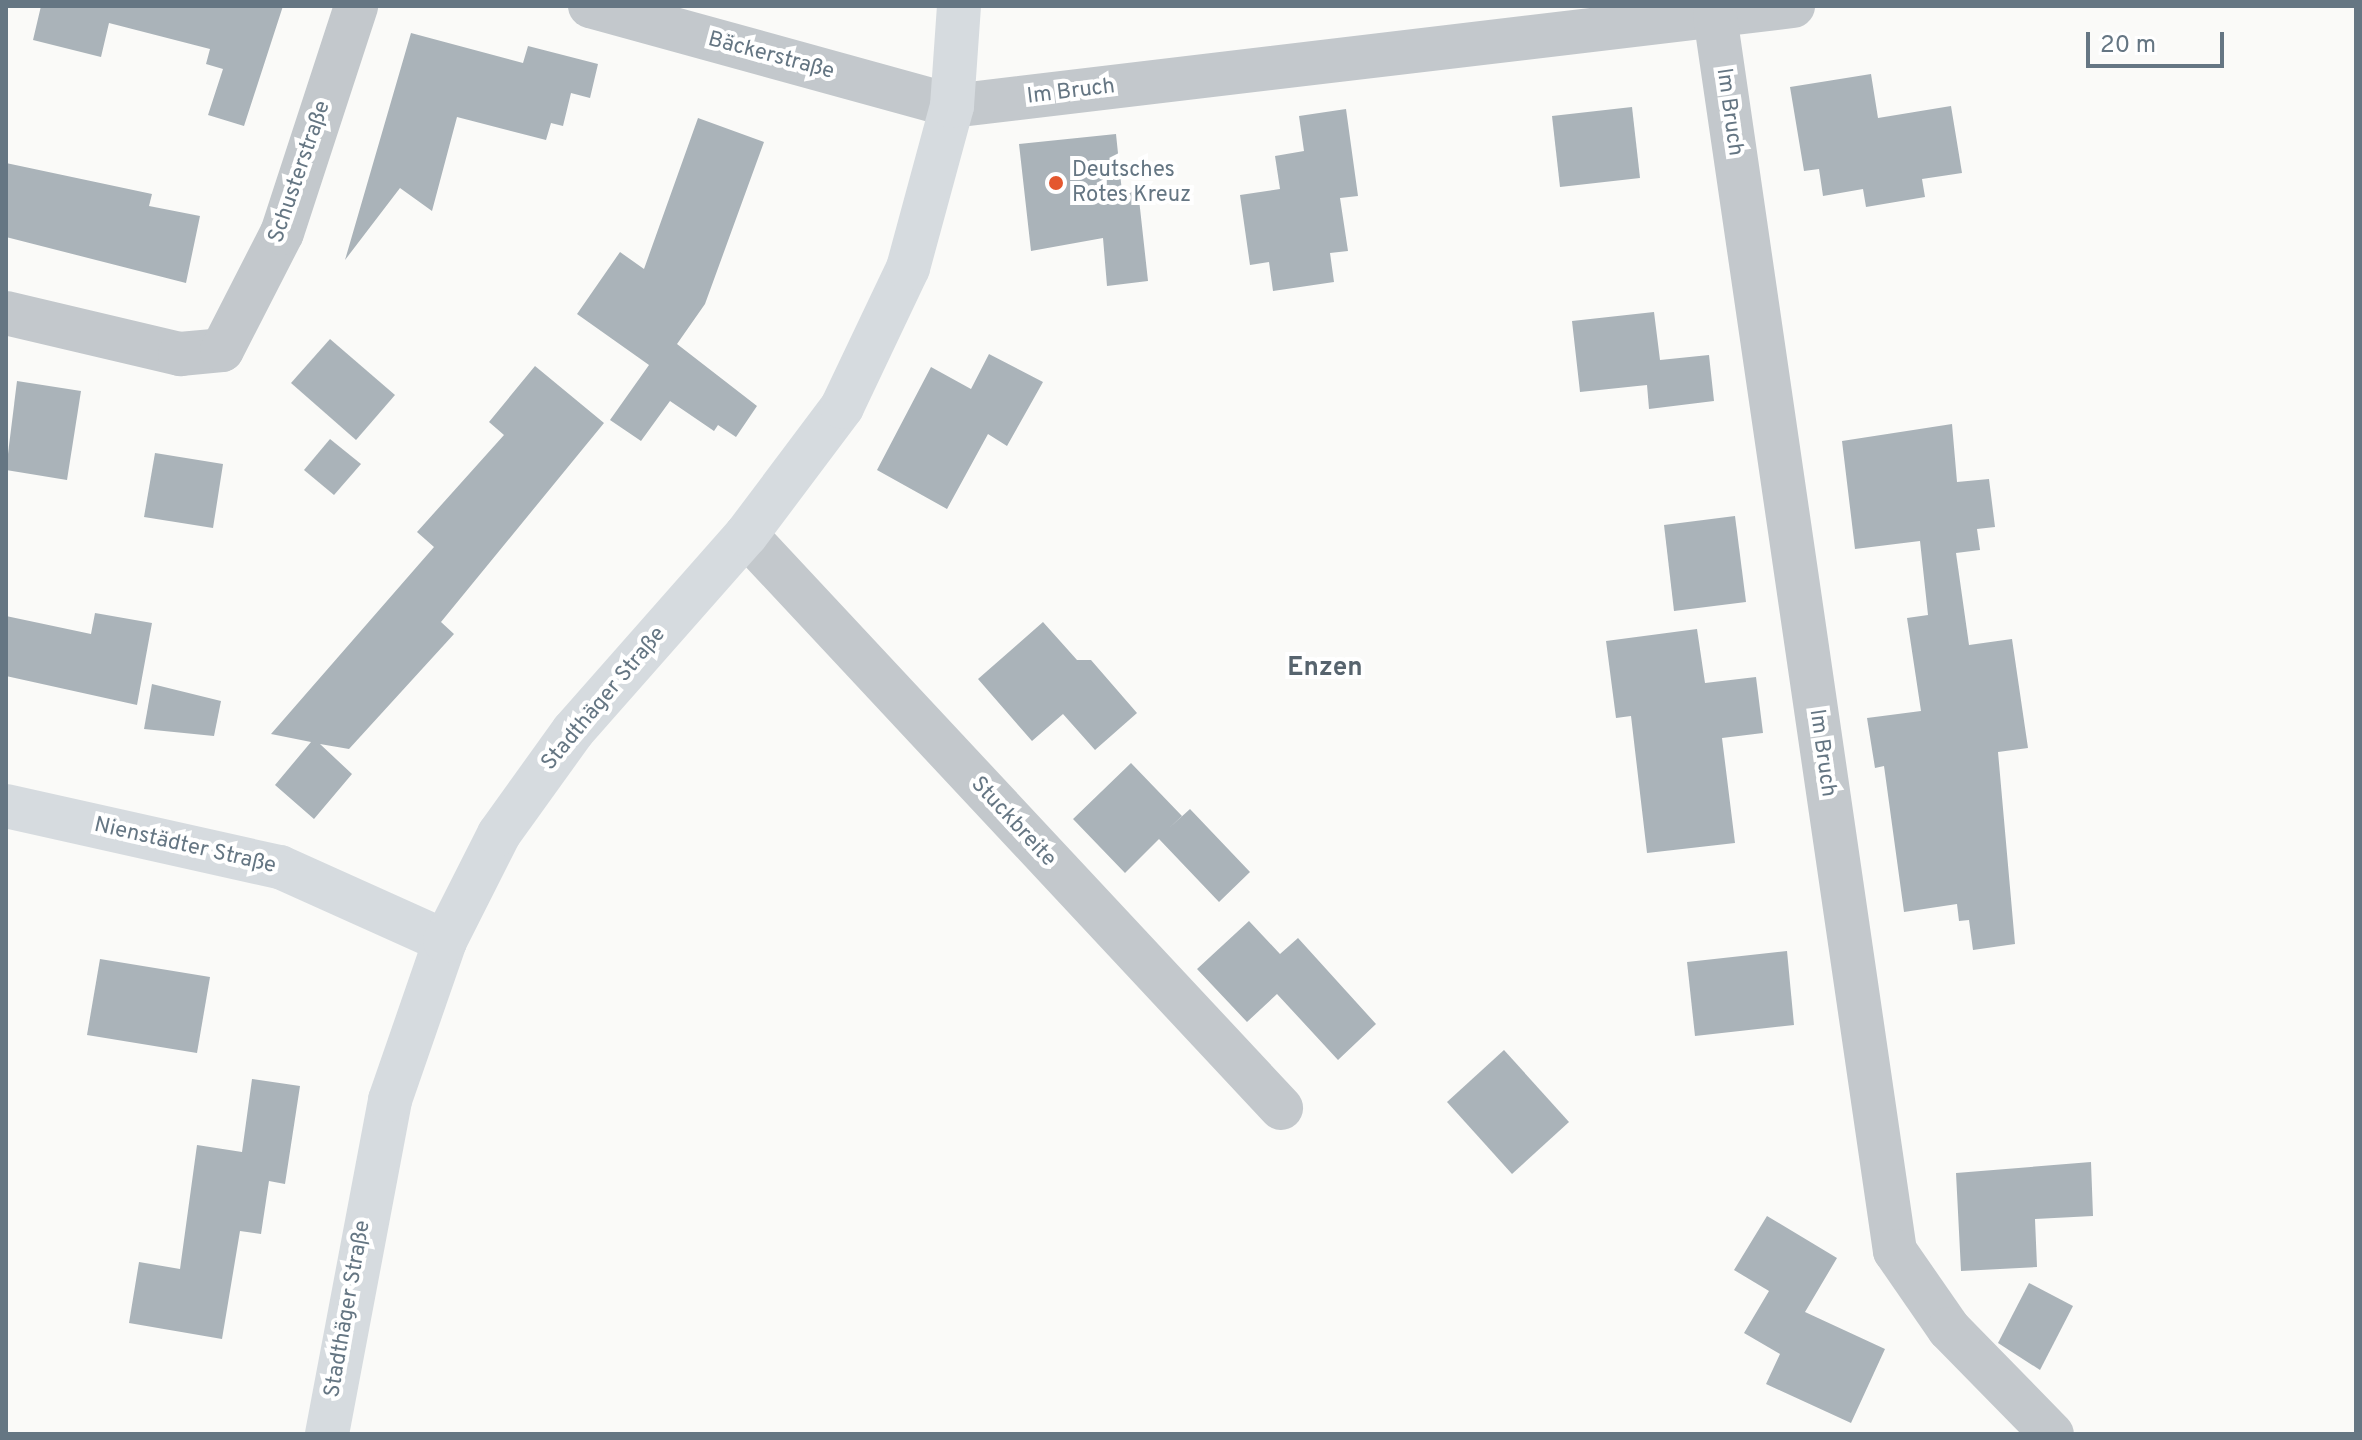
<!DOCTYPE html>
<meta charset="utf-8">
<style>
body{margin:0}
#map{position:relative;width:2362px;height:1440px;overflow:hidden;background:#fafaf8;font-family:Overpass,sans-serif}
div>[style]{position:absolute}
.building>*{inset:0;background:#aab3b9}
.street>*{height:44px;margin:-22px;padding:0 22px;transform-origin:22px;border-radius:22px;background:#c3c8cc}
.secondary>*{height:44px;margin:-22px;padding:0 22px;transform-origin:22px;border-radius:22px;background:#d6dbdf}
.dots>*{width:22px;height:22px;translate:-50% -50%;box-sizing:border-box;border:4px solid #fff;border-radius:50%}
span{translate:-50% -50%;white-space:nowrap;text-align:center;line-height:1.15;-webkit-text-stroke:8px #fff;paint-order:stroke}
.street-label{font-size:22px;color:#657683}
.poi-label{font-size:22px;color:#657683}
.left{translate:0 -50%;text-align:left}
.quarter-label{font-size:26px;color:#57646e;font-weight:700}
.frame{position:absolute;inset:0;border:8px solid #657683;pointer-events:none}
.scale{position:absolute;left:2086px;top:32px;width:138px;height:36px;box-sizing:border-box;border:4px solid #657683;border-top:0;padding-left:10px;font-size:24px;line-height:28px;white-space:nowrap;color:#657683;-webkit-text-stroke:6px #fff;paint-order:stroke}
</style>
<div id="map">
<div class="building">
<i style="clip-path:polygon(41px 6px,283px 6px,244px 126px,208px 115px,223px 69px,206px 64px,210px 49px,109px 23px,101px 57px,33px 40px)"></i>
<i style="clip-path:polygon(411px 33px,523px 63px,528px 46px,598px 64px,590px 98px,571px 93px,563px 126px,551px 123px,546px 140px,457px 117px,432px 211px,400px 188px,345px 260px)"></i>
<i style="clip-path:polygon(1871px 74px,1878px 118px,1951px 106px,1962px 173px,1922px 179px,1925px 197px,1866px 207px,1863px 189px,1823px 196px,1819px 169px,1804px 171px,1790px 87px)"></i>
<i style="clip-path:polygon(1632px 107px,1640px 178px,1560px 187px,1552px 116px)"></i>
<i style="clip-path:polygon(1346px 109px,1358px 196px,1340px 198px,1348px 251px,1330px 253px,1334px 282px,1273px 291px,1269px 262px,1250px 265px,1240px 195px,1280px 189px,1275px 156px,1304px 151px,1299px 116px)"></i>
<i style="clip-path:polygon(698px 118px,764px 142px,705px 304px,677px 344px,757px 406px,736px 437px,718px 425px,714px 431px,670px 401px,641px 441px,610px 420px,649px 365px,577px 314px,620px 252px,644px 269px)"></i>
<i style="clip-path:polygon(1116px 134px,1122px 192px,1138px 190px,1148px 281px,1107px 286px,1103px 238px,1031px 251px,1019px 144px)"></i>
<i style="clip-path:polygon(6px 163px,152px 194px,149px 206px,200px 216px,186px 283px,6px 237px)"></i>
<i style="clip-path:polygon(1654px 312px,1660px 360px,1709px 355px,1714px 401px,1649px 409px,1647px 385px,1580px 392px,1572px 321px)"></i>
<i style="clip-path:polygon(330px 339px,395px 395px,356px 440px,291px 383px)"></i>
<i style="clip-path:polygon(989px 354px,1043px 382px,1007px 446px,988px 434px,947px 509px,877px 470px,931px 367px,971px 389px)"></i>
<i style="clip-path:polygon(535px 366px,604px 423px,441px 622px,454px 634px,349px 749px,320px 744px,352px 774px,314px 819px,275px 785px,311px 742px,271px 734px,434px 547px,417px 532px,504px 435px,489px 422px)"></i>
<i style="clip-path:polygon(17px 381px,81px 391px,67px 480px,6px 470px)"></i>
<i style="clip-path:polygon(1952px 424px,1957px 482px,1989px 479px,1995px 527px,1977px 529px,1980px 550px,1956px 553px,1969px 645px,2012px 639px,2028px 748px,1998px 752px,2015px 944px,1973px 950px,1969px 920px,1959px 921px,1957px 904px,1904px 912px,1884px 766px,1875px 768px,1867px 718px,1921px 711px,1907px 618px,1928px 615px,1920px 541px,1855px 549px,1842px 441px)"></i>
<i style="clip-path:polygon(330px 439px,361px 464px,334px 495px,304px 470px)"></i>
<i style="clip-path:polygon(155px 453px,223px 464px,213px 528px,144px 517px)"></i>
<i style="clip-path:polygon(1735px 516px,1746px 602px,1674px 611px,1664px 525px)"></i>
<i style="clip-path:polygon(95px 613px,152px 623px,137px 705px,6px 676px,6px 616px,91px 634px)"></i>
<i style="clip-path:polygon(1043px 622px,1077px 660px,1091px 660px,1137px 713px,1095px 750px,1063px 714px,1032px 741px,978px 679px)"></i>
<i style="clip-path:polygon(1697px 629px,1705px 683px,1756px 677px,1763px 733px,1722px 738px,1735px 843px,1647px 853px,1631px 716px,1616px 718px,1606px 641px)"></i>
<i style="clip-path:polygon(152px 684px,221px 701px,214px 736px,144px 729px)"></i>
<i style="clip-path:polygon(1131px 763px,1182px 816px,1168px 829px,1190px 809px,1250px 872px,1219px 902px,1159px 839px,1125px 873px,1073px 819px)"></i>
<i style="clip-path:polygon(1249px 921px,1280px 954px,1298px 938px,1376px 1024px,1338px 1060px,1277px 994px,1247px 1022px,1197px 969px)"></i>
<i style="clip-path:polygon(1787px 951px,1794px 1025px,1695px 1036px,1687px 962px)"></i>
<i style="clip-path:polygon(100px 959px,210px 977px,197px 1053px,87px 1035px)"></i>
<i style="clip-path:polygon(1504px 1050px,1569px 1122px,1512px 1174px,1447px 1102px)"></i>
<i style="clip-path:polygon(252px 1079px,300px 1086px,285px 1184px,269px 1181px,261px 1234px,240px 1231px,222px 1339px,129px 1323px,139px 1262px,180px 1269px,197px 1145px,242px 1152px)"></i>
<i style="clip-path:polygon(2091px 1162px,2093px 1216px,2035px 1219px,2037px 1267px,1961px 1271px,1956px 1173px)"></i>
<i style="clip-path:polygon(1767px 1216px,1837px 1258px,1805px 1312px,1885px 1349px,1851px 1423px,1766px 1384px,1780px 1354px,1744px 1333px,1769px 1291px,1734px 1270px)"></i>
<i style="clip-path:polygon(2029px 1283px,2073px 1306px,2040px 1370px,1998px 1343px)"></i>
</div>
<div class="street">
<i style="left:590px;top:6px;width:376px;rotate:15.4deg"></i>
<i style="left:952px;top:106px;width:847px;rotate:-6.78deg"></i>
<i style="left:1715px;top:16px;width:1248px;rotate:81.71deg"></i>
<i style="left:1895px;top:1251px;width:95px;rotate:55.3deg"></i>
<i style="left:1949px;top:1329px;width:147px;rotate:45.6deg"></i>
<i style="left:6px;top:313px;width:179px;rotate:13.3deg"></i>
<i style="left:180px;top:354px;width:42px;rotate:-5.4deg"></i>
<i style="left:222px;top:350px;width:131px;rotate:-62.9deg"></i>
<i style="left:282px;top:233px;width:239px;rotate:-71.9deg"></i>
<i style="left:746px;top:535px;width:784px;rotate:46.96deg"></i>
</div>
<div class="secondary">
<i style="left:6px;top:806px;width:281px;rotate:12.6deg"></i>
<i style="left:280px;top:867px;width:181px;rotate:24.2deg"></i>
<i style="left:327px;top:1434px;width:340px;rotate:-79.3deg"></i>
<i style="left:390px;top:1100px;width:168px;rotate:-70.9deg"></i>
<i style="left:445px;top:941px;width:120px;rotate:-63.2deg"></i>
<i style="left:499px;top:834px;width:127px;rotate:-54.3deg"></i>
<i style="left:573px;top:731px;width:261px;rotate:-48.6deg"></i>
<i style="left:746px;top:535px;width:160px;rotate:-53.1deg"></i>
<i style="left:842px;top:407px;width:154px;rotate:-64.6deg"></i>
<i style="left:908px;top:268px;width:168px;rotate:-74.8deg"></i>
<i style="left:952px;top:106px;width:100px;rotate:-86deg"></i>
</div>
<div class="dots">
<i style="left:1056px;top:183px;background:#e4572e"></i>
</div>
<div class="street-label">
<span style="left:771px;top:56px;rotate:15deg">Bäckerstraße</span>
<span style="left:1071px;top:92px;rotate:-7deg">Im Bruch</span>
<span style="left:1729px;top:112px;rotate:82deg">Im Bruch</span>
<span style="left:300px;top:172px;rotate:-71deg">Schusterstraße</span>
<span style="left:604px;top:699px;rotate:-50deg">Stadthäger Straße</span>
<span style="left:1822px;top:753px;rotate:82deg">Im Bruch</span>
<span style="left:1013px;top:822px;rotate:47deg">Stuckbreite</span>
<span style="left:185px;top:846px;rotate:13deg">Nienstädter Straße</span>
<span style="left:348px;top:1309px;rotate:-80deg">Stadthäger Straße</span>
</div>
<div class="poi-label">
<span class="left" style="left:1072px;top:183px">Deutsches<br>Rotes Kreuz</span>
</div>
<div class="quarter-label">
<span style="left:1325px;top:669px">Enzen</span>
</div>
<div class="frame"></div>
<div class="scale">20 m</div>
</div>
